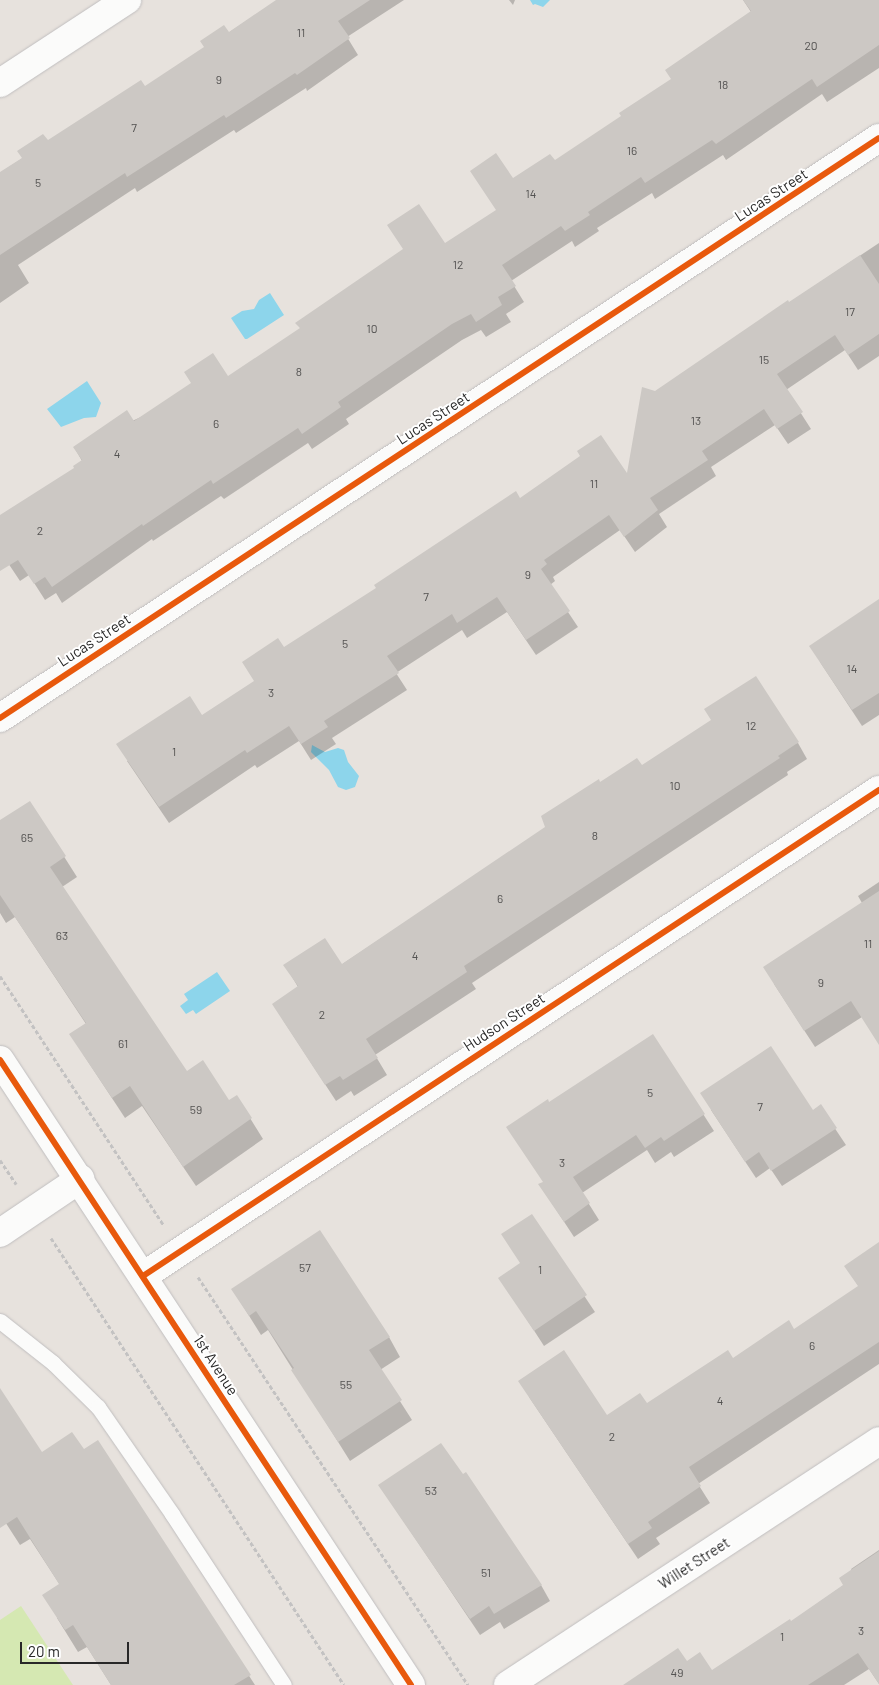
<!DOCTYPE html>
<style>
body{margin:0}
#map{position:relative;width:879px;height:1685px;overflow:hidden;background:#e7e2dd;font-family:Barlow,sans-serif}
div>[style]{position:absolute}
.pitch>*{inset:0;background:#d5e8b2}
.water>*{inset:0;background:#8dd5eb}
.shadow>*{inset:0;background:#0003}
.building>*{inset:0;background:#ccc8c4}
.path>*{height:3px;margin-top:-1.5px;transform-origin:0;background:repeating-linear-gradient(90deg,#c3c2c2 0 4px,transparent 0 6.5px)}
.roads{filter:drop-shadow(0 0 1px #c0bebf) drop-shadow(0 0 1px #c0bebf)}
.lane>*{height:15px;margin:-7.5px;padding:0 7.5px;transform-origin:7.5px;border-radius:7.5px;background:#fbfbfa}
.street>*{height:28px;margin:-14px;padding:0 14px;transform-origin:14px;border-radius:14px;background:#fbfbfa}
.cycleway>*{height:6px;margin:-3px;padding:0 3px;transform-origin:3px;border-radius:3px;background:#e8590c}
span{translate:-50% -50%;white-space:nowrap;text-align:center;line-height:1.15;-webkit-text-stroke:4px #fff;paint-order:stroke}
.number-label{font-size:12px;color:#535251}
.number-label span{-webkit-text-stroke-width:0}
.street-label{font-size:15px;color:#282828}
.scale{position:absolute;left:20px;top:1642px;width:109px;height:22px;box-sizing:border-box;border:2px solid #282828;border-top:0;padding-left:6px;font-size:15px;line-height:18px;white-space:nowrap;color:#282828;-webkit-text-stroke:4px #fff;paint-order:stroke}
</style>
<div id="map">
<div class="pitch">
<i style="clip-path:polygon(21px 1606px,73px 1685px,0 1685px,0 1620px)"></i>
</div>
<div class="water">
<i style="clip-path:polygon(530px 0,550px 0,543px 7px,535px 4px,533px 5px)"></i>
<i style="clip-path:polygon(270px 293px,284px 315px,247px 339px,245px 339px,231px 318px,242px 311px,254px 309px,259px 300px)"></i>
<i style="clip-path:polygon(87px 381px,101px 403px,96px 417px,84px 418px,61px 427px,47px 409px)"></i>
<i style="clip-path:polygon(312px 745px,325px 752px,338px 748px,344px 750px,348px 762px,359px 776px,355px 787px,346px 790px,338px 787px,329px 770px,311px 752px)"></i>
<i style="clip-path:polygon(217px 972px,230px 991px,196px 1014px,193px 1010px,186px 1014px,180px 1006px,188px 1000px,184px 994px)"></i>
</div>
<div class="shadow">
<i style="clip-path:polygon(278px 0,404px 0,347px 37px,358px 55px,307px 91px,306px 88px,236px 133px,234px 130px,137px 192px,135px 188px,18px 265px,29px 283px,0 303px,0 173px,47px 142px,145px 88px)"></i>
<i style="clip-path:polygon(509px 0,515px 0,513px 5px)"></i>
<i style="clip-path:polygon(743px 0,879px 0,879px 68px,827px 102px,822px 94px,726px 160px,723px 155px,655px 199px,652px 193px,597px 228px,599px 231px,575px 247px,572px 241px,511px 281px,524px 302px,506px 314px,511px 322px,486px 337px,481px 330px,462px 340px,346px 419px,349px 424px,312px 449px,308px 443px,224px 499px,221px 496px,153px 541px,152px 539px,62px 603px,56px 593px,45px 600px,29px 575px,20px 581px,0 551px,0 516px,76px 468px,82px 461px,74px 447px,228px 378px,301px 329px,297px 323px,445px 245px,497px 211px,513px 180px,554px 162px,622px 117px,672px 80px,751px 12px)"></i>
<i style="clip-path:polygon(879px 243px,879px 356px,858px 370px,845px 350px,786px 390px,811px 429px,788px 444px,775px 425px,711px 467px,716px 476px,659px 514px,667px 527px,635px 552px,620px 530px,553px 577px,555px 581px,550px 585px,578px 627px,536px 655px,507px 612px,467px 638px,462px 630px,396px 673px,407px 690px,332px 738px,336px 744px,311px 760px,299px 741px,257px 768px,255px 765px,169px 823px,127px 761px,202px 717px,255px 682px,283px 649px,520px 499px,627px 476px,655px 392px)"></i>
<i style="clip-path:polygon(879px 609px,879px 715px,862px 726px,820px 662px)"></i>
<i style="clip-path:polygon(798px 743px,807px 759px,787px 772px,788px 775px,472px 983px,476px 989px,375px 1055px,387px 1075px,354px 1096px,351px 1091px,336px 1101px,283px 1020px,298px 987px,285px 965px,341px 965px,547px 828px,600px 784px,641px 767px)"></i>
<i style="clip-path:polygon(30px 803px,77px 877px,62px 887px,186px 1073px,229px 1102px,237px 1097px,263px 1139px,196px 1186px,142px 1106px,125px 1118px,83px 1054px,86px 1024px,15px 917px,6px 923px,0 913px,0 822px)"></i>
<i style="clip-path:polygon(879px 882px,879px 1012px,862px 1017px,815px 1047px,774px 984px,862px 903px,858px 896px)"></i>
<i style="clip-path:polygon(653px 1036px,714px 1131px,674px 1157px,671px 1152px,655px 1163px,647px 1150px,582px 1193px,599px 1220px,574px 1237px,540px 1185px,544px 1183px,549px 1104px)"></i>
<i style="clip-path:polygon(820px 1106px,846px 1145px,782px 1186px,770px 1168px,756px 1178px,711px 1110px,812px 1111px)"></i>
<i style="clip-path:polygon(531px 1216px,595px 1312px,544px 1346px,500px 1278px,521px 1264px)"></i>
<i style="clip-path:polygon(879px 1254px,879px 1364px,698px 1484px,710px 1503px,656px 1538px,660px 1544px,638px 1559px,529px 1397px,606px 1417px,646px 1405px,733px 1360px,794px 1331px,859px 1287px,846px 1266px)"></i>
<i style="clip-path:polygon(233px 1290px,389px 1337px,400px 1357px,380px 1370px,412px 1420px,350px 1461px,268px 1330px,261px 1335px)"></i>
<i style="clip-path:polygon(0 1390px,42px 1454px,83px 1451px,98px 1442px,255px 1685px,111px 1685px,87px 1647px,78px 1652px,57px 1618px,60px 1585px,30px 1539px,20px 1545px,0 1514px)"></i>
<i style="clip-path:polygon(380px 1486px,541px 1585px,550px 1601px,504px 1629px,500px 1622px,480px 1635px)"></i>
<i style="clip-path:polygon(879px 1550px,879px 1684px,869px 1669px,844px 1685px,626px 1685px,686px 1663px,711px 1672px,791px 1622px,844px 1585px,852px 1571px,851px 1569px)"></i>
</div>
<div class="building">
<i style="clip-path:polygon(276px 0,370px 0,338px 21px,350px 38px,297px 75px,295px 73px,226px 118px,224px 115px,127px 177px,125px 173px,0 255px,0 172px,22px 158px,17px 151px,43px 134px,48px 140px,141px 80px,145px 86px,204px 47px,200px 41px,224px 25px,229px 32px)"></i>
<i style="clip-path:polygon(743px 0,879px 0,879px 45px,817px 87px,812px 79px,716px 144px,712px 140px,645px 183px,641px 177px,588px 212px,590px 215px,565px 231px,561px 226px,502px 265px,516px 286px,498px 297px,502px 305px,476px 322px,471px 314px,452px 324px,338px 402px,341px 407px,302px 434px,298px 428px,213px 484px,211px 480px,143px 526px,142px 524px,52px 587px,45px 577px,34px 584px,18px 560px,0 571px,0 515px,74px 468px,73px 466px,82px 460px,73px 447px,127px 410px,134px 421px,191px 383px,184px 372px,213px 353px,228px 376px,300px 328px,295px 323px,403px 249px,387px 225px,419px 204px,445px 243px,496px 210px,470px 171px,496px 153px,513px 178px,550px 154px,555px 160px,621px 116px,619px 113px,671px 79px,665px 70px,751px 11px)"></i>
<i style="clip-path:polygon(860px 255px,879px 284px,879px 334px,848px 355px,835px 335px,777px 374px,803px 412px,777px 429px,764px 409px,702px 451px,708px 460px,650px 498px,658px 510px,624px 537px,609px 515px,544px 560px,547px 564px,541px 569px,570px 611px,526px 640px,497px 597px,457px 623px,452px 614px,387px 656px,399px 673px,324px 721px,328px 727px,301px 744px,289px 726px,247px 753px,245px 750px,159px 807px,116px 744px,190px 696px,202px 715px,254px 681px,242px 662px,278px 638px,284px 647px,376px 588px,374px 585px,516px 491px,520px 498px,580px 456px,577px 451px,601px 435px,627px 473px,642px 387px,655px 391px,788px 300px,789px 302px)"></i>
<i style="clip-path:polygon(879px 599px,879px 693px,852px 710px,809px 646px)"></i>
<i style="clip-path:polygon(756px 676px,799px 742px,778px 756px,780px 758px,464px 966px,467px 972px,366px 1039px,378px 1058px,343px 1080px,340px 1076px,325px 1085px,272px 1004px,298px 986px,283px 965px,325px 938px,342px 964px,545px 827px,541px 816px,599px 779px,600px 782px,637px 758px,642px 765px,711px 720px,704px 709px)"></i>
<i style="clip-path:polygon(30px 801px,66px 856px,50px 867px,187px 1071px,203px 1060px,229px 1100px,237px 1095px,252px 1118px,183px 1167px,130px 1086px,112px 1098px,69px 1034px,86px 1023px,0 895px,0 820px)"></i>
<i style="clip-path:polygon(879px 891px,879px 1045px,851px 1001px,804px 1031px,763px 967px)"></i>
<i style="clip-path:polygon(653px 1034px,705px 1114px,664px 1141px,661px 1137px,645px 1148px,636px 1135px,573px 1177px,590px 1203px,564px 1222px,538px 1184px,543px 1182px,506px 1127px,548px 1099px,549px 1102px)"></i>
<i style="clip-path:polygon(771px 1046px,813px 1110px,821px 1104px,837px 1128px,771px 1171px,759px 1152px,745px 1162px,700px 1093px)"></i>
<i style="clip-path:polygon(532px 1214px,587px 1295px,534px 1331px,498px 1278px,520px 1263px,501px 1234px)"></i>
<i style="clip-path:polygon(320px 1230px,390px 1337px,369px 1350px,402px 1400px,338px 1442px,291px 1370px,294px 1368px,256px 1311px,249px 1316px,231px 1289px)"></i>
<i style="clip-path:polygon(879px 1242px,879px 1342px,689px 1467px,701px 1486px,648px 1522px,652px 1528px,628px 1544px,518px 1381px,564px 1350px,607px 1415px,640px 1393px,647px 1403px,728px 1350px,733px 1358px,789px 1320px,794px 1329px,858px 1286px,844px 1266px)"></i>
<i style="clip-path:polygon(0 1388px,42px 1452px,72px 1432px,84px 1449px,98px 1440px,251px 1675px,234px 1685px,111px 1685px,73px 1625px,65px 1630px,42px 1595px,59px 1584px,17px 1517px,0 1528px)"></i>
<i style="clip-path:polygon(441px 1443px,463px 1474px,466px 1472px,542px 1585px,494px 1614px,489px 1606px,470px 1619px,378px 1485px)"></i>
<i style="clip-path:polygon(879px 1551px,879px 1684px,858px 1653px,808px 1685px,623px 1685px,678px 1648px,687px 1661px,700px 1652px,712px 1670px,790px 1619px,791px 1621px,843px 1585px,839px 1578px)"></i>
</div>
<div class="path">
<i style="left:0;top:976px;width:297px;rotate:56.7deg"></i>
<i style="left:0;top:1160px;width:29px;rotate:56deg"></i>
<i style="left:51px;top:1238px;width:534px;rotate:56.76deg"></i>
<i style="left:198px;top:1277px;width:489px;rotate:56.5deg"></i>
</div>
<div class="roads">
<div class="lane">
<i style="left:0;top:1321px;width:68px;rotate:38.4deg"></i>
<i style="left:53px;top:1363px;width:63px;rotate:44.4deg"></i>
<i style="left:98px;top:1407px;width:130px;rotate:55.3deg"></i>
<i style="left:172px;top:1514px;width:204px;rotate:56.8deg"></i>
</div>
<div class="street">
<i style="left:0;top:83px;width:152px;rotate:-33.2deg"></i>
<i style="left:0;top:718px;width:1053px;rotate:-33.42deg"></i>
<i style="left:0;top:1060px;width:748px;rotate:56.67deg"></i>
<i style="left:0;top:1233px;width:97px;rotate:-34deg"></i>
<i style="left:143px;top:1276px;width:882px;rotate:-33.44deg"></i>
<i style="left:508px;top:1685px;width:444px;rotate:-33.3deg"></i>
</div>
</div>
<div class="cycleway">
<i style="left:0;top:718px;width:1053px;rotate:-33.42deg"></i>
<i style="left:0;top:1060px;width:748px;rotate:56.67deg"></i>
<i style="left:143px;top:1276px;width:882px;rotate:-33.44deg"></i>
</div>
<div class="number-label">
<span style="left:301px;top:33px">11</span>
<span style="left:811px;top:46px">20</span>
<span style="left:219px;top:80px">9</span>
<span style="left:723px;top:85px">18</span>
<span style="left:134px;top:128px">7</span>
<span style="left:632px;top:151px">16</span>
<span style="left:38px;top:183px">5</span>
<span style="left:531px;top:194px">14</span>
<span style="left:458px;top:265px">12</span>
<span style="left:850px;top:312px">17</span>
<span style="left:372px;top:329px">10</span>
<span style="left:764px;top:360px">15</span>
<span style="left:299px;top:372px">8</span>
<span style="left:696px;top:421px">13</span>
<span style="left:216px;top:424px">6</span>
<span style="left:117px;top:454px">4</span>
<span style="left:594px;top:484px">11</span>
<span style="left:40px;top:531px">2</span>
<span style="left:528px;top:575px">9</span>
<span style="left:426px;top:597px">7</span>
<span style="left:345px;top:644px">5</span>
<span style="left:852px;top:669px">14</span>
<span style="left:271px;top:693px">3</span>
<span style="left:751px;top:726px">12</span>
<span style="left:174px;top:752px">1</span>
<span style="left:675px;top:786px">10</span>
<span style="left:595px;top:836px">8</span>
<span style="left:27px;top:838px">65</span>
<span style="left:500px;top:899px">6</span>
<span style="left:62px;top:936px">63</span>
<span style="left:868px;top:944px">11</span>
<span style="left:415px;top:956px">4</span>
<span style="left:821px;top:983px">9</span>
<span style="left:322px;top:1015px">2</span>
<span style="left:123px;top:1044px">61</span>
<span style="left:650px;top:1093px">5</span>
<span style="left:760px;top:1107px">7</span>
<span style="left:196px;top:1110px">59</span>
<span style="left:562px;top:1163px">3</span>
<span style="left:305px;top:1268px">57</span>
<span style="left:540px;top:1270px">1</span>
<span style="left:812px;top:1346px">6</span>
<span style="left:346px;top:1385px">55</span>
<span style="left:720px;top:1401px">4</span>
<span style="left:612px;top:1437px">2</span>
<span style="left:431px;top:1491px">53</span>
<span style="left:486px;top:1573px">51</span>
<span style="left:861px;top:1631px">3</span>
<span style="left:782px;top:1637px">1</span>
<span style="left:677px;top:1673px">49</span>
</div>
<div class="street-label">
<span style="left:771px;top:195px;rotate:-33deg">Lucas Street</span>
<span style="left:433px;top:418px;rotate:-33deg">Lucas Street</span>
<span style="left:94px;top:640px;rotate:-33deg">Lucas Street</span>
<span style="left:504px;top:1022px;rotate:-33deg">Hudson Street</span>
<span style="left:216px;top:1365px;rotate:57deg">1st Avenue</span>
<span style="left:694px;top:1563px;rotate:-33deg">Willet Street</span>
</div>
<div class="scale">20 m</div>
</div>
